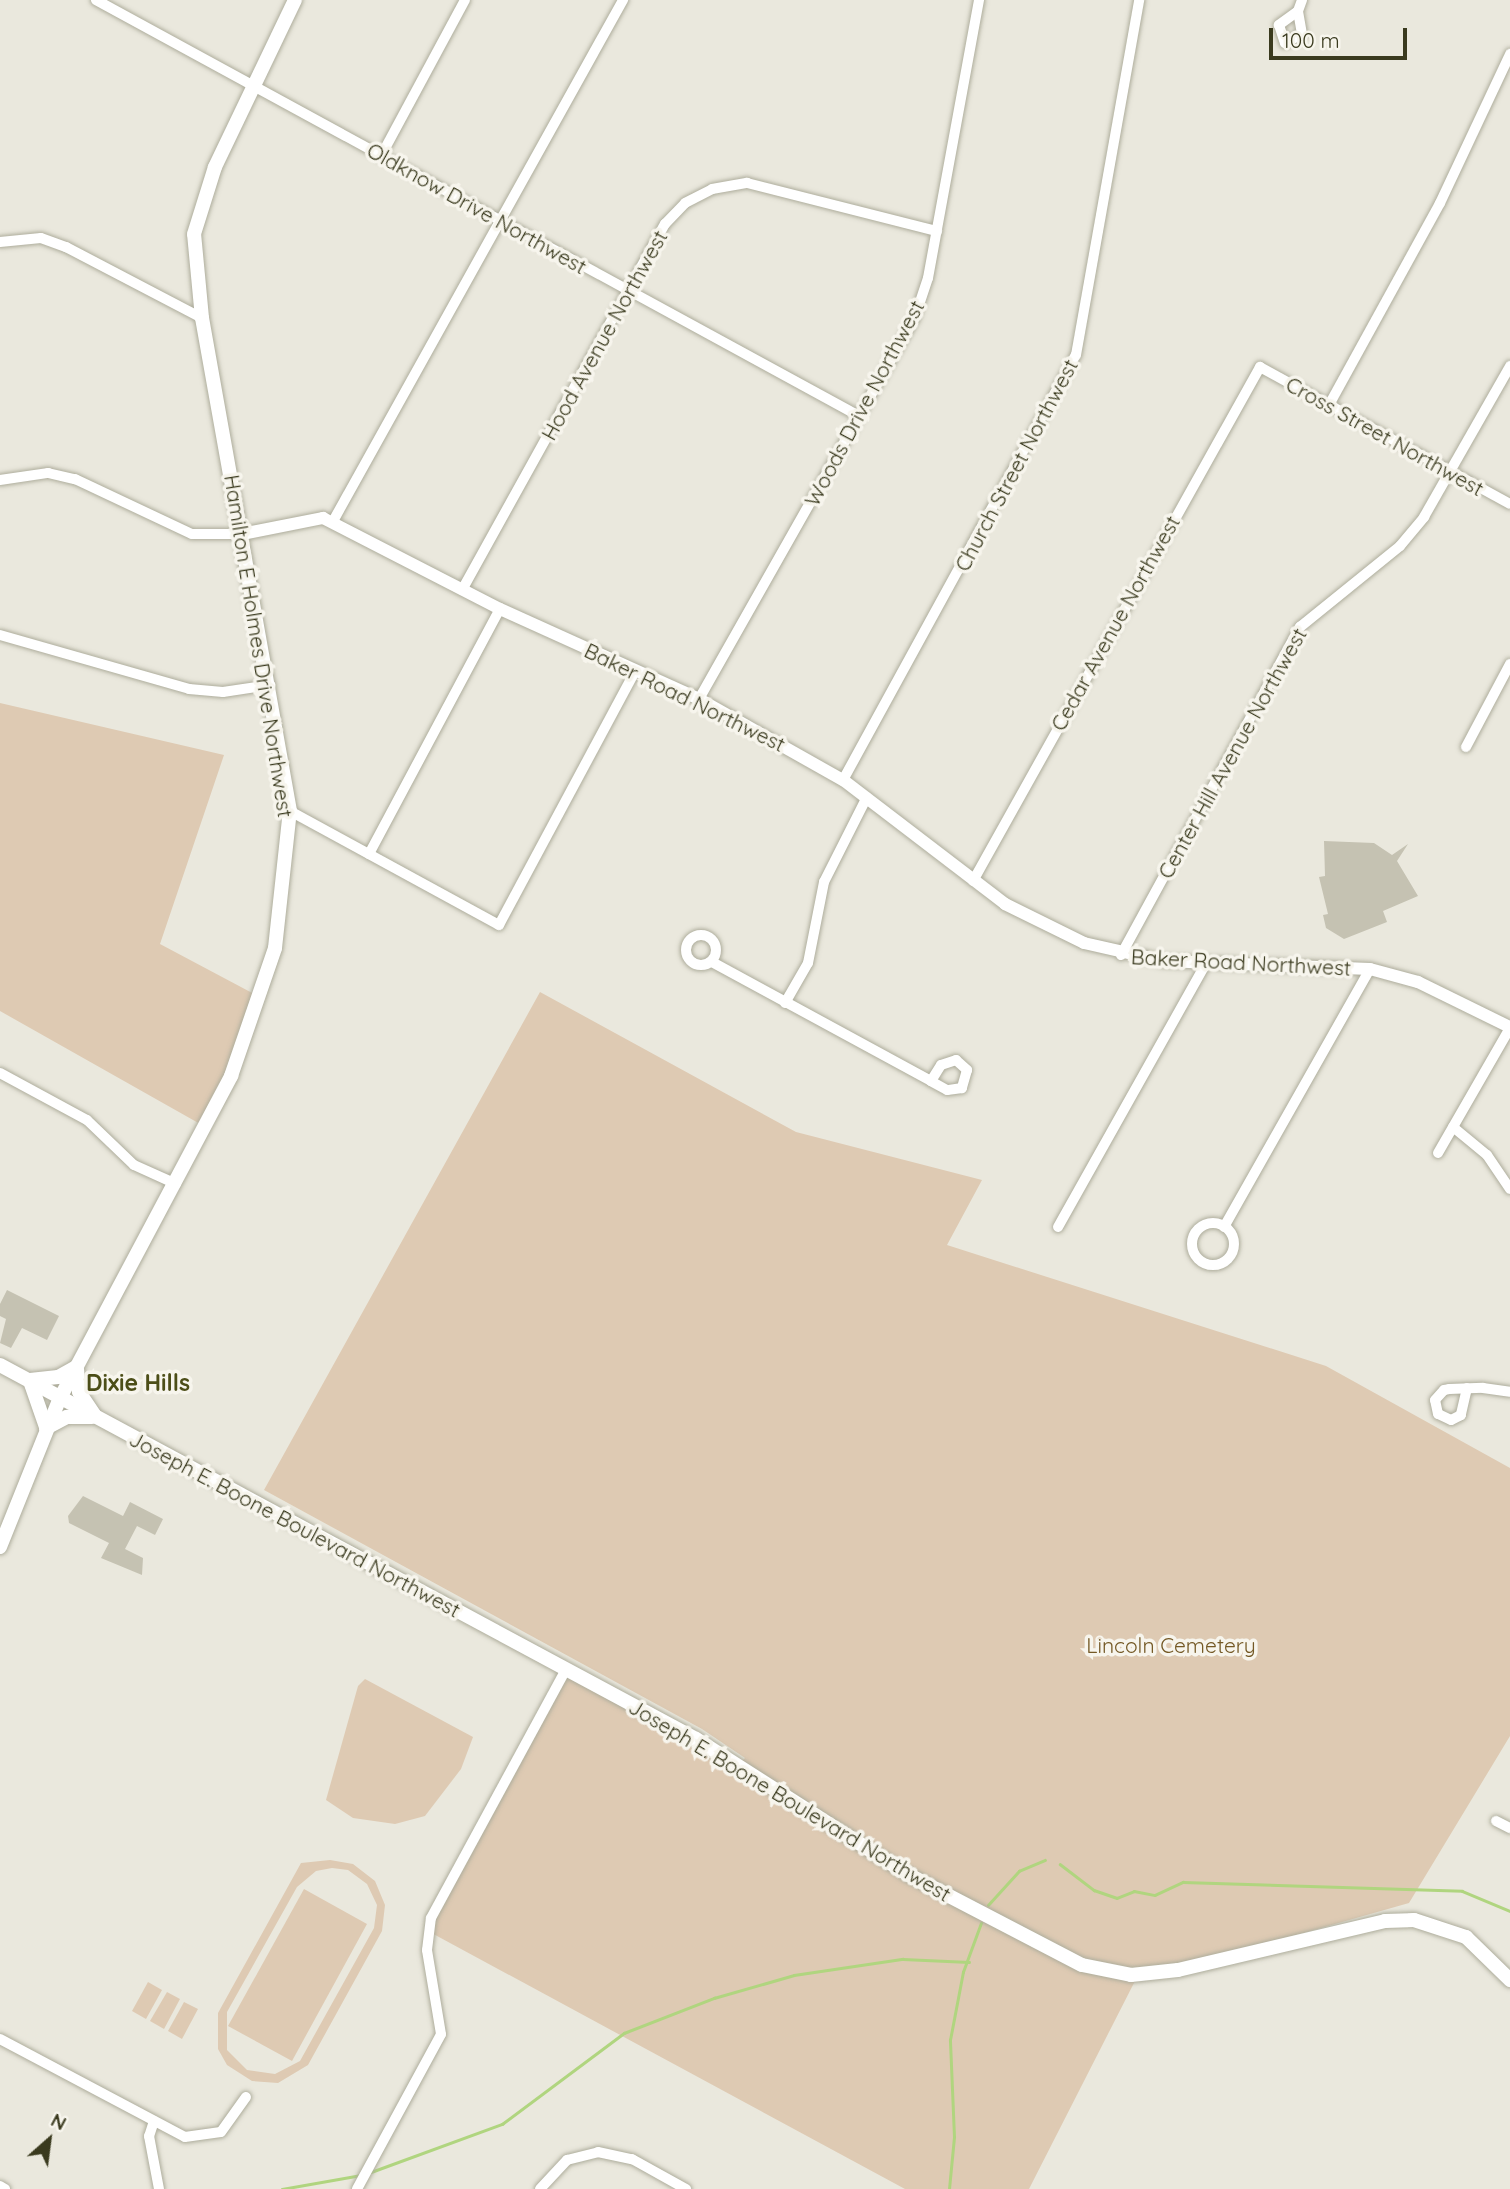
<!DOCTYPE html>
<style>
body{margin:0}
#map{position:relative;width:1510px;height:2189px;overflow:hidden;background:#eae8dd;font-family:Quicksand,sans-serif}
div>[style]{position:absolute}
.green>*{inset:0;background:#decab3}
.stream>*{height:2.5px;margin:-1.25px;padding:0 1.25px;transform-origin:1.25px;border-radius:1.25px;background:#b0d57f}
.building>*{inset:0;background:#c5c2b2}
.roads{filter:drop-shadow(0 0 2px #aead9c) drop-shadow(0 0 2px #aead9c)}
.minor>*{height:10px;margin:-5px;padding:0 5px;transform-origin:5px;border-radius:5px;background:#fff}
.minor>.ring{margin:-5px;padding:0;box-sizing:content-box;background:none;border:10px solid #fff;border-radius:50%}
.tertiary>*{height:12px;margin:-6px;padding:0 6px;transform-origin:6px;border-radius:6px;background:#fff}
.secondary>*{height:14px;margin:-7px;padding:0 7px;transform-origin:7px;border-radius:7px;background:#fff}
span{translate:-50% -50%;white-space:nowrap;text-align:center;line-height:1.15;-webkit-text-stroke:7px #f7f5ed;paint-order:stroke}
.street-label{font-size:21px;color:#3a3a1e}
.park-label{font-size:21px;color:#745925}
.neighbourhood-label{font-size:23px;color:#4c4e18;font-weight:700}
.north{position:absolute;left:14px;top:2105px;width:70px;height:70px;-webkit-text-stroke:5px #f7f5ed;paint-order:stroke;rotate:28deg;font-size:19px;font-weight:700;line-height:28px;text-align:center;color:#3a3a1e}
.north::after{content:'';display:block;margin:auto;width:24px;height:32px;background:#3a3a1e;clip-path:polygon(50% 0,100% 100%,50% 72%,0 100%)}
.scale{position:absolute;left:1269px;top:28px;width:138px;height:32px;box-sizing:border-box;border:4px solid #3a3a1e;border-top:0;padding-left:9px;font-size:21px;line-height:24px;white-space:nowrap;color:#3a3a1e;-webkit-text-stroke:5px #f7f5ed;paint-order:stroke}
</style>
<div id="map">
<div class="green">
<i style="clip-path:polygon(0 703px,224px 755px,160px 944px,256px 995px,209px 1129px,0 1011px)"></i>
<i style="clip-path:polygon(540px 992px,796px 1132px,982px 1180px,947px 1245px,1326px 1366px,1510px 1468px,1510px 1736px,1409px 1903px,1135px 1981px,1029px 2189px,905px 2189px,426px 1930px,566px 1675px,733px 1770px,745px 1758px,702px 1729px,264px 1490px)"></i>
<i style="clip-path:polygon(365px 1679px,473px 1737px,461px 1769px,425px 1816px,395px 1824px,353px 1818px,326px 1800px,358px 1686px)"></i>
<i style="clip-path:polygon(evenodd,330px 1860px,353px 1864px,375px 1881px,385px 1905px,382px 1931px,308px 2065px,278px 2083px,252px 2081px,227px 2065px,218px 2049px,218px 2013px,301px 1863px,330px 1860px,332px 1868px,348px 1870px,367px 1884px,377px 1905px,374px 1928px,300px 2061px,275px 2074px,247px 2070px,227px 2050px,227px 2012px,297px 1887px,316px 1871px,332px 1868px)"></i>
<i style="clip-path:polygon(304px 1889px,367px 1924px,292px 2061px,228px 2026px)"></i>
<i style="clip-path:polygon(148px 1982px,162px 1990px,146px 2019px,132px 2011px)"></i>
<i style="clip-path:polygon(167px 1992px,180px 1999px,164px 2029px,150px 2021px)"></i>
<i style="clip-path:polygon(184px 2002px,198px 2009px,182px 2039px,168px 2031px)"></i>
</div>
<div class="stream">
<i style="left:1060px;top:1864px;width:43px;rotate:37.4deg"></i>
<i style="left:1094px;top:1890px;width:24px;rotate:19deg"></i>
<i style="left:1117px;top:1898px;width:18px;rotate:-22deg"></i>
<i style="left:1134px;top:1891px;width:21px;rotate:11deg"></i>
<i style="left:1155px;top:1895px;width:31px;rotate:-25deg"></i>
<i style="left:1183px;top:1882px;width:279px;rotate:1.8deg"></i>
<i style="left:1462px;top:1891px;width:52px;rotate:22.6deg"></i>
<i style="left:988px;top:1905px;width:46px;rotate:-47.6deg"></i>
<i style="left:1019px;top:1871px;width:28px;rotate:-23deg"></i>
<i style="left:371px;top:2172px;width:140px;rotate:-20.1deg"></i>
<i style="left:502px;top:2124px;width:152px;rotate:-36.7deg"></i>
<i style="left:624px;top:2033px;width:97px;rotate:-21.3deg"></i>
<i style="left:714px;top:1998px;width:83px;rotate:-16deg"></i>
<i style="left:794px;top:1975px;width:110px;rotate:-8.4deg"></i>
<i style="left:903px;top:1959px;width:66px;rotate:2.6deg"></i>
<i style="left:282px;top:2189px;width:80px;rotate:-10deg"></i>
<i style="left:949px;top:2189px;width:52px;rotate:-84.5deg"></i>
<i style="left:954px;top:2137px;width:97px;rotate:-92.4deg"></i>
<i style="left:950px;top:2040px;width:69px;rotate:-79.2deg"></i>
<i style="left:963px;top:1972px;width:52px;rotate:-69.8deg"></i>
</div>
<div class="building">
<i style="clip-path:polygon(1324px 841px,1374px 843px,1392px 855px,1408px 844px,1397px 861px,1418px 896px,1383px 911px,1387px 922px,1344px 939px,1326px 928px,1323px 915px,1328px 914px,1319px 877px,1325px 876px)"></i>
<i style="clip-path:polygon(7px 1290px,59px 1316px,47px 1340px,22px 1328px,11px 1348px,0 1343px,6px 1319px,0 1316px,0 1304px)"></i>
<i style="clip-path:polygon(83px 1496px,123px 1516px,130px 1502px,163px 1519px,155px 1535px,137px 1526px,125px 1549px,143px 1558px,142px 1575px,101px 1558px,109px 1543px,69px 1523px,68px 1516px)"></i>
</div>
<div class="roads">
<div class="minor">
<i style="left:96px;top:0;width:869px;rotate:28.6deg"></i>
<i style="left:1298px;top:11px;width:24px;rotate:144deg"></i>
<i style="left:1279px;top:25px;width:19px;rotate:72deg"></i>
<i style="left:1285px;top:43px;width:19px;rotate:-28deg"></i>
<i style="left:1302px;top:34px;width:23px;rotate:-100deg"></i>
<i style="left:1298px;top:11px;width:12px;rotate:-70deg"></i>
<i style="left:381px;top:156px;width:177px;rotate:-61.7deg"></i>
<i style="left:0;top:242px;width:41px;rotate:-5.6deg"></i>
<i style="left:41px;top:238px;width:27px;rotate:20deg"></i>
<i style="left:66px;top:247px;width:153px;rotate:27.6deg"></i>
<i style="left:1329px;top:405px;width:230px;rotate:-61.2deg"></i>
<i style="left:1440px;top:203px;width:165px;rotate:-64.8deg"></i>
<i style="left:0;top:480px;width:49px;rotate:-8.3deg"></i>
<i style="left:48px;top:473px;width:28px;rotate:13deg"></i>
<i style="left:75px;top:479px;width:129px;rotate:25.2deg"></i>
<i style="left:192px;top:534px;width:50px"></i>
<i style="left:332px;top:523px;width:599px;rotate:-60.91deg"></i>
<i style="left:462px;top:590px;width:419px;rotate:-61deg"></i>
<i style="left:665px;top:224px;width:29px;rotate:-46deg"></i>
<i style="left:685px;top:203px;width:30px;rotate:-27deg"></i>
<i style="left:712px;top:189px;width:36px;rotate:-10deg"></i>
<i style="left:747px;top:183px;width:196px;rotate:14.2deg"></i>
<i style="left:0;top:635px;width:197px;rotate:15.9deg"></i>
<i style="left:189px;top:689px;width:34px;rotate:5deg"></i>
<i style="left:223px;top:692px;width:48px;rotate:-8.5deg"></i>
<i style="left:699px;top:699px;width:439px;rotate:-60.5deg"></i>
<i style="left:915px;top:317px;width:41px;rotate:-71.6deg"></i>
<i style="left:928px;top:278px;width:283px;rotate:-79.6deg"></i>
<i style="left:1466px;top:747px;width:94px;rotate:-62.1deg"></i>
<i style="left:843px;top:780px;width:485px;rotate:-61.3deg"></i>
<i style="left:1076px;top:355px;width:361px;rotate:-79.9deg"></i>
<i style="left:290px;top:811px;width:238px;rotate:28.6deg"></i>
<i style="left:499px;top:925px;width:288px;rotate:-61.8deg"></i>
<i style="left:369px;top:854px;width:278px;rotate:-61.9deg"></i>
<i style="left:973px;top:881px;width:589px;rotate:-60.82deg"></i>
<i style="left:1260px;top:367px;width:285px;rotate:28.7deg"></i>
<i class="ring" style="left:686px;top:935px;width:20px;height:20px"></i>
<i style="left:1121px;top:955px;width:374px;rotate:-61.4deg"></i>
<i style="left:1300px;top:627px;width:129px;rotate:-39deg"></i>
<i style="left:1400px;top:546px;width:38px;rotate:-50deg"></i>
<i style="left:1424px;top:517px;width:174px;rotate:-60.3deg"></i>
<i style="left:712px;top:962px;width:249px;rotate:28.5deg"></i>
<i style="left:785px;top:1003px;width:46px;rotate:-60.1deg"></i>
<i style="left:808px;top:963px;width:83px;rotate:-78.8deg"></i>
<i style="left:824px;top:882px;width:95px;rotate:-63.2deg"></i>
<i style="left:956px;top:1060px;width:15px;rotate:42deg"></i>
<i style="left:967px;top:1070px;width:19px;rotate:106deg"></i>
<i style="left:962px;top:1088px;width:15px;rotate:172deg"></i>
<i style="left:947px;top:1090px;width:18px;rotate:-151deg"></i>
<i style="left:931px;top:1081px;width:19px;rotate:-58deg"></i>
<i style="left:941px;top:1065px;width:16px;rotate:-18deg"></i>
<i style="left:0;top:1073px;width:99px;rotate:28.4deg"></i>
<i style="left:87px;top:1120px;width:65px;rotate:43.8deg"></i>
<i style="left:134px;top:1165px;width:46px;rotate:24.3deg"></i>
<i style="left:1453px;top:1127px;width:44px;rotate:39.5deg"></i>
<i style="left:1487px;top:1155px;width:41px;rotate:55.9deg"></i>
<i style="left:1438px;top:1153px;width:144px;rotate:-60.1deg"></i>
<i class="ring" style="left:1192px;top:1223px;width:32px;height:32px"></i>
<i style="left:1058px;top:1227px;width:304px;rotate:-60.7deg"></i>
<i style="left:1224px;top:1227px;width:296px;rotate:-60.5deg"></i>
<i style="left:1467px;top:1388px;width:28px;rotate:103deg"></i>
<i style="left:1461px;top:1415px;width:11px;rotate:153deg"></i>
<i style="left:1451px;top:1420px;width:14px;rotate:-155deg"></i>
<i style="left:1438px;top:1414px;width:14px;rotate:-102deg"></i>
<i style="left:1435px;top:1400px;width:13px;rotate:-48deg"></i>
<i style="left:1444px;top:1390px;width:5px;rotate:-11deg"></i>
<i style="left:1449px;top:1389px;width:34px;rotate:-2deg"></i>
<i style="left:1483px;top:1388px;width:27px;rotate:8deg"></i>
<i style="left:1496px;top:1821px;width:16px;rotate:27deg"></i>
<i style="left:0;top:2039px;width:209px;rotate:27.9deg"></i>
<i style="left:185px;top:2137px;width:36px;rotate:-8deg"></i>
<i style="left:221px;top:2132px;width:43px;rotate:-54.5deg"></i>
<i style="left:154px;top:2121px;width:16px;rotate:108deg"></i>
<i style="left:149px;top:2136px;width:54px;rotate:79.3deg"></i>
<i style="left:0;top:2186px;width:6px;rotate:31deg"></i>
<i style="left:357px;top:2189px;width:176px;rotate:-61.5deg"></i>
<i style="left:441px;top:2034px;width:85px;rotate:-99.5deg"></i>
<i style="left:427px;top:1950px;width:32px;rotate:-83deg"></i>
<i style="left:431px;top:1918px;width:283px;rotate:-61.5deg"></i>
<i style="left:540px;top:2189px;width:40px;rotate:-47deg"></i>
<i style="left:567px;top:2160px;width:32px;rotate:-14deg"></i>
<i style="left:598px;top:2152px;width:35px;rotate:12deg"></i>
<i style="left:632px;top:2159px;width:62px;rotate:29.1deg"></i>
</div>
<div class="tertiary">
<i style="left:242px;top:534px;width:83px;rotate:-11.2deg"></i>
<i style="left:323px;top:518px;width:199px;rotate:27.2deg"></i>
<i style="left:500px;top:609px;width:218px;rotate:24.3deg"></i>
<i style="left:699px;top:699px;width:165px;rotate:29.4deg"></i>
<i style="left:843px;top:780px;width:204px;rotate:37.4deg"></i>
<i style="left:1005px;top:904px;width:88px;rotate:26.3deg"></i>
<i style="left:1084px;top:943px;width:81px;rotate:12.8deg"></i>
<i style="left:1163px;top:961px;width:207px;rotate:2.2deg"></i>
<i style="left:1370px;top:969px;width:50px;rotate:15.2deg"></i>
<i style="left:1418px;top:982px;width:102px;rotate:26.1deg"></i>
</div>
<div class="secondary">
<i style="left:0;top:1365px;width:790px;rotate:28.25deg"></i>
<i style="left:696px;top:1739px;width:250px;rotate:32.6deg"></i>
<i style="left:907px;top:1874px;width:197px;rotate:27.5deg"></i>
<i style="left:1082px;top:1965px;width:50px;rotate:11.5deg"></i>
<i style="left:1131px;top:1975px;width:47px;rotate:-6.1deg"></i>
<i style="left:1178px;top:1970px;width:213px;rotate:-13.3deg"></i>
<i style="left:1385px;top:1921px;width:29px;rotate:-2deg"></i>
<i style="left:1414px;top:1920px;width:55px;rotate:18.1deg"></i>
<i style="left:1466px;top:1937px;width:62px;rotate:44.3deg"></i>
<i style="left:77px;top:1369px;width:23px;rotate:85deg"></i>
<i style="left:79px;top:1392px;width:27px;rotate:56deg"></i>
<i style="left:30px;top:1380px;width:28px;rotate:-6deg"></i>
<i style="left:58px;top:1377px;width:21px;rotate:-29deg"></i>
<i style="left:31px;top:1384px;width:46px;rotate:70.8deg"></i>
<i style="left:46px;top:1428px;width:24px;rotate:-28deg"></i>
<i style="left:67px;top:1417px;width:25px"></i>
<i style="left:0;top:1547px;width:161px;rotate:-68.1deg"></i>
<i style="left:60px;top:1398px;width:365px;rotate:-62deg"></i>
<i style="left:231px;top:1076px;width:135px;rotate:-71deg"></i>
<i style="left:275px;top:948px;width:138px;rotate:-83.8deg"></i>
<i style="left:290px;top:811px;width:501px;rotate:-100.12deg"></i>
<i style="left:202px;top:318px;width:84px;rotate:-95.4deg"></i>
<i style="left:194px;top:234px;width:70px;rotate:-72.6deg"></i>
<i style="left:215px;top:167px;width:185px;rotate:-64.4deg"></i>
</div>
</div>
<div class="street-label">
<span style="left:477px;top:208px;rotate:29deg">Oldknow Drive Northwest</span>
<span style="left:604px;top:335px;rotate:-61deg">Hood Avenue Northwest</span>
<span style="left:864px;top:403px;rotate:-62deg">Woods Drive Northwest</span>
<span style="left:1385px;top:436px;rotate:29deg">Cross Street Northwest</span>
<span style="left:1016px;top:465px;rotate:-62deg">Church Street Northwest</span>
<span style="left:1115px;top:623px;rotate:-61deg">Cedar Avenue Northwest</span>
<span style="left:259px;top:646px;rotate:81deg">Hamilton E Holmes Drive Northwest</span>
<span style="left:685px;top:697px;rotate:26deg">Baker Road Northwest</span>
<span style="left:1232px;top:753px;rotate:-61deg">Center Hill Avenue Northwest</span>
<span style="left:1241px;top:962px;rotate:3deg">Baker Road Northwest</span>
<span style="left:295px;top:1524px;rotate:28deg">Joseph E. Boone Boulevard Northwest</span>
<span style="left:790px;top:1800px;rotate:31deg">Joseph E. Boone Boulevard Northwest</span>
</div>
<div class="park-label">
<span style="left:1171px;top:1645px">Lincoln Cemetery</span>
</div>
<div class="neighbourhood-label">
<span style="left:138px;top:1383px">Dixie Hills</span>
</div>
<div class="north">N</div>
<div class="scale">100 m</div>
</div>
